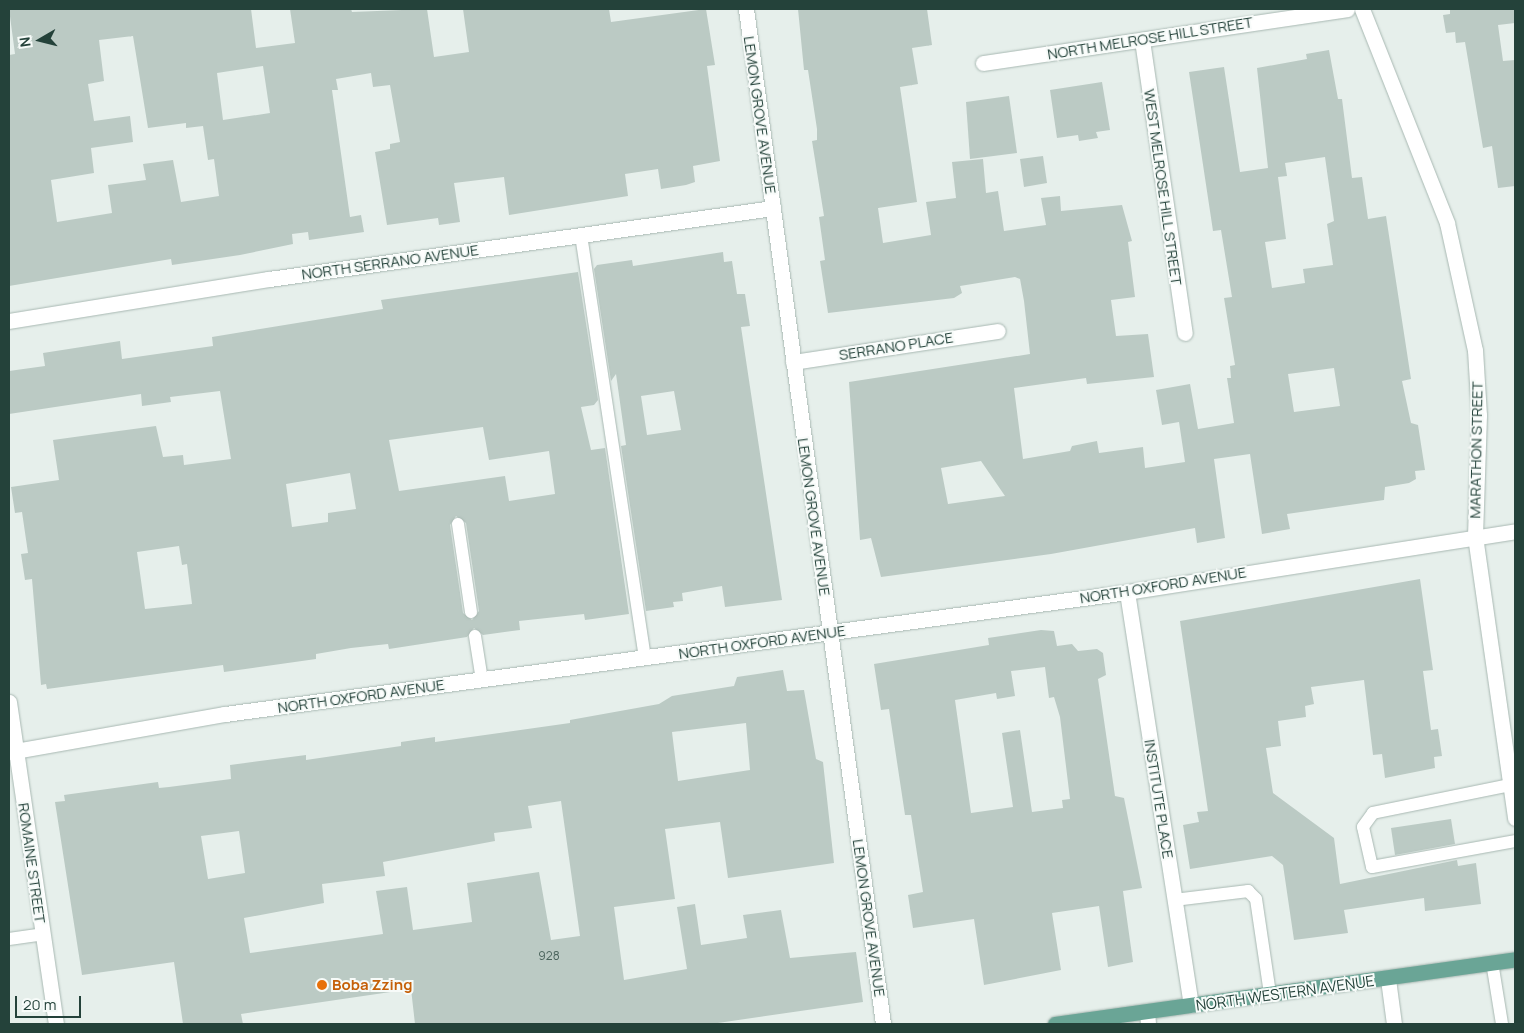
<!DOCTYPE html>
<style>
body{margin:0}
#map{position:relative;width:1524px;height:1033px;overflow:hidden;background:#e6efeb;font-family:Manrope,sans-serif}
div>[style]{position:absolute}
.building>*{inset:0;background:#bbcac4}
.roads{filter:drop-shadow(0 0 1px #a8b8b2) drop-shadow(0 0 1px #a8b8b2)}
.service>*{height:12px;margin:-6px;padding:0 6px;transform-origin:6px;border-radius:6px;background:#fff}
.minor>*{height:15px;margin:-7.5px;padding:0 7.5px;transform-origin:7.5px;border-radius:7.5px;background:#fff}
.primary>*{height:15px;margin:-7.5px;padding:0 7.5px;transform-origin:7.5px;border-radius:7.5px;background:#6aa596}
.dots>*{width:14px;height:14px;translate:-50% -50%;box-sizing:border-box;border:2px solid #f7fbf9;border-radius:50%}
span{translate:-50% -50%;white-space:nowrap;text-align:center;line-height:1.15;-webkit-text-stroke:4px #f7fbf9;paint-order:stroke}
.number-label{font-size:12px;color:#4a645c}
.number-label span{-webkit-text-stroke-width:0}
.street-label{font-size:15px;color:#24423a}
.food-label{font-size:15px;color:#c56008;font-weight:700}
.left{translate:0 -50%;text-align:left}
.frame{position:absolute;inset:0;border:10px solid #24423a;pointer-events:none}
.north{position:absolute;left:15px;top:15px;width:50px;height:50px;-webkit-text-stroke:4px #f7fbf9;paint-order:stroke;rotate:262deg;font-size:14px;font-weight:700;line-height:20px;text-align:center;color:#24423a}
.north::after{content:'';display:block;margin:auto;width:18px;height:22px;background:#24423a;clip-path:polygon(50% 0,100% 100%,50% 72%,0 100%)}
.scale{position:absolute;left:15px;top:996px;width:66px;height:22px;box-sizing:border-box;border:2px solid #24423a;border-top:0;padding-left:6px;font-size:15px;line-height:18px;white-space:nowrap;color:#24423a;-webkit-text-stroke:4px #f7fbf9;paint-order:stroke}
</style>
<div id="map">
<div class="building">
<i style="clip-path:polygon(evenodd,9px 9px,251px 9px,256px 48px,295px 43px,290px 9px,351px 9px,352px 12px,427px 9px,434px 57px,469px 52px,463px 9px,609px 9px,611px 22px,706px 9px,715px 65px,707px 66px,720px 161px,693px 166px,695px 182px,686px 185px,661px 189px,658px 169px,625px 174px,628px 196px,509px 215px,504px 177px,454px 183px,460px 222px,439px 225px,438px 218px,387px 225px,375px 152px,390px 149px,390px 144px,400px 142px,390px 85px,373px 87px,371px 73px,336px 79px,338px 90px,332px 90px,350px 217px,361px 215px,364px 232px,309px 240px,308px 232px,292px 234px,293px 244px,240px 255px,172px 265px,171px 259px,9px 286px,9px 55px,15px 54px,9px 9px,133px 36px,148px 128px,186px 123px,186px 128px,203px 126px,208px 160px,214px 159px,219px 196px,181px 202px,173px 160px,143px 164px,146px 180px,108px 185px,112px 213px,57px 222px,51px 180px,94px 173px,91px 148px,133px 142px,130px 116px,94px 121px,88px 84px,104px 81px,99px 40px,133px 36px,9px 9px,263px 66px,270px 113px,223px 120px,217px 73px,263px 66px)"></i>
<i style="clip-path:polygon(evenodd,798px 9px,927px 9px,932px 45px,912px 48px,918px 84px,900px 87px,917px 202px,878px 208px,883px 243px,931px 235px,926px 202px,956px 198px,952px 162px,983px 159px,986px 193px,998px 191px,1004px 231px,1046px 225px,1041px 198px,1060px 196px,1061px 211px,1122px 205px,1132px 241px,1128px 242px,1135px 297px,1111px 300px,1116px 336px,1148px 334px,1154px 377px,1087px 384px,1086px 378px,1014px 388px,1023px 459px,1070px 451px,1072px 446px,1097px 441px,1099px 453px,1143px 447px,1145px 468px,1185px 462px,1179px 422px,1162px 425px,1156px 390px,1190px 384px,1198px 429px,1234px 423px,1227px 378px,1231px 378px,1230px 366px,1235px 365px,1224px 298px,1232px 297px,1221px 230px,1213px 231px,1189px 72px,1224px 67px,1240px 172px,1268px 168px,1257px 68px,1307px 59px,1306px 54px,1329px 50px,1338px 99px,1342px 99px,1352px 178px,1362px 177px,1368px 219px,1386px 216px,1411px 379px,1402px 381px,1411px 423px,1418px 425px,1425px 470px,1415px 471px,1416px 479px,1409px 483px,1385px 487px,1384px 500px,1287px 514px,1290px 529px,1262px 534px,1250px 454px,1214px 459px,1225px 538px,1197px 543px,1195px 528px,1051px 554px,881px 577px,871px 538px,860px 540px,849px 382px,1030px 354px,1024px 301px,1020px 279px,1015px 277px,960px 286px,962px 293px,954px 298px,828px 313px,820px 261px,825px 260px,819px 217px,824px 216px,812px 141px,817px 140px,817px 129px,808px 70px,804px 70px,798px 9px,1325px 157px,1334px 221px,1327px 224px,1333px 265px,1303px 269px,1305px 283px,1272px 288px,1265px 242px,1286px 239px,1278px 177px,1287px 176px,1285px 163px,1325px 157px,798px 9px,1334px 368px,1340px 406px,1294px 412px,1288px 374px,1334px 368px,798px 9px,981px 461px,1005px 496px,948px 504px,941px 468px,981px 461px)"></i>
<i style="clip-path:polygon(1450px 9px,1515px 9px,1515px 23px,1498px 25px,1503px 61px,1515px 60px,1515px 186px,1498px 188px,1492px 146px,1483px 148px,1465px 42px,1456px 43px,1455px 32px,1446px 33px,1443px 15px,1450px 14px)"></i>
<i style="clip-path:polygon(1102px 82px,1110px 130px,1096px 132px,1098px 138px,1079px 141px,1078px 135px,1057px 138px,1050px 90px)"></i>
<i style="clip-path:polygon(1009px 96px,1017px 153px,970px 159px,966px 102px)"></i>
<i style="clip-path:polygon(1043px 156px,1047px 183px,1024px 187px,1020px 159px)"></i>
<i style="clip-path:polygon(evenodd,723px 252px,724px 262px,732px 261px,737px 294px,745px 294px,750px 326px,741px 327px,782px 600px,725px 607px,722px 586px,682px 593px,683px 601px,673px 602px,674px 607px,646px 611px,621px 446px,626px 445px,616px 374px,611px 381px,594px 269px,597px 265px,632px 260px,633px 266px,723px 252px,674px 391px,681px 430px,647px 435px,641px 396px,674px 391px)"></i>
<i style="clip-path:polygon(evenodd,578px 272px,598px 400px,594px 405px,581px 407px,591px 450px,605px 448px,629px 614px,585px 620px,584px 614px,519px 621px,520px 630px,483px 635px,474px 628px,467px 637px,389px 649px,388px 644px,351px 648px,316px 654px,316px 659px,224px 672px,223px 665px,47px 689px,46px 684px,41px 685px,32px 579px,25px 580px,21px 554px,28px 553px,22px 512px,15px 513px,11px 487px,59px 480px,53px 440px,89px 435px,156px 426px,163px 457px,183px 455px,184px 465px,231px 459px,220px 391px,170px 397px,171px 402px,142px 406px,141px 394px,9px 414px,9px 371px,45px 366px,43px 353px,120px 341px,122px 359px,213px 346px,212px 337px,383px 309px,381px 300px,578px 272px,483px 427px,489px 460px,549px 451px,555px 494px,509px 501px,505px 476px,399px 491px,389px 440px,483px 427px,578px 272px,350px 473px,356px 509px,328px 513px,328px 522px,292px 527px,286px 484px,350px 473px,578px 272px,456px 516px,466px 523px,479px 611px,472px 620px,463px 613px,450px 525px,456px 516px,578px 272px,179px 546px,182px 565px,187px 564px,192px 604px,145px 609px,137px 552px,179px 546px)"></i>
<i style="clip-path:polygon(1420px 579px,1433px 670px,1423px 671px,1431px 730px,1438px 729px,1442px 756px,1434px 757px,1435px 768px,1385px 778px,1382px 754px,1373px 755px,1364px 680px,1311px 687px,1314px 704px,1305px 706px,1306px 717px,1278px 721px,1281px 746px,1266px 748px,1273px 793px,1334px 838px,1340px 884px,1457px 860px,1458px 866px,1476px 863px,1481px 904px,1425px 911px,1424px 898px,1344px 910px,1348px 933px,1294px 940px,1283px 865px,1272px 856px,1190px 869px,1183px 825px,1199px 822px,1197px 812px,1208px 811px,1180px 621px)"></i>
<i style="clip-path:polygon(evenodd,1041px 630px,1054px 631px,1057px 646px,1072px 644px,1078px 651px,1097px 649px,1103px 653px,1106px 675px,1098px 679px,1115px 796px,1124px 798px,1142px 888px,1123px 891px,1133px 962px,1108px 967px,1099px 906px,1052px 913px,1061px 970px,984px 985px,974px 919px,913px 928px,908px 895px,923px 892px,911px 815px,905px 815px,889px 709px,881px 710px,874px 664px,989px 645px,988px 638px,1041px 630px,1045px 667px,1049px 698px,1054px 697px,1060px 717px,1070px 799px,1062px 800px,1063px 808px,1032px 812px,1020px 730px,1002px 733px,1013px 807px,971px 813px,955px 700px,996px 693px,997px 699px,1015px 696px,1011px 671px,1045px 667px)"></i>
<i style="clip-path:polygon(evenodd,783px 670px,787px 691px,804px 690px,816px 759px,823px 762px,834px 863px,728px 878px,720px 822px,665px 829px,675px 899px,614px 907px,624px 980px,687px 969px,677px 907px,695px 904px,701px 945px,747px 938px,743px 915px,781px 910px,790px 958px,856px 952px,863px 1002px,711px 1024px,415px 1024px,411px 989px,241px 1014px,243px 1024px,183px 1024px,174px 962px,82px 975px,55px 802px,65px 801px,64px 795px,158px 782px,159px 788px,169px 787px,231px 779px,230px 765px,306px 755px,306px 760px,401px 746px,401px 742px,435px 737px,435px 742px,570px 723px,570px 720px,659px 704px,672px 696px,734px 686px,737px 677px,783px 670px,746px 723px,750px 770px,678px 781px,672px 732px,746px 723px,783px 670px,561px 801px,580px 936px,551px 940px,539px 872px,467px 883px,472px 922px,413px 930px,407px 887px,376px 891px,383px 934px,250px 953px,244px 918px,324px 903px,322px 884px,385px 876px,383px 862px,495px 841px,494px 833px,532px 828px,528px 806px,561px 801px,783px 670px,239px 831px,245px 873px,208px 879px,201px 836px,239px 831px)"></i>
<i style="clip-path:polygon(1451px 819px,1455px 844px,1395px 855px,1391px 828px)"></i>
</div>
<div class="roads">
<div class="service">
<i style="left:581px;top:235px;width:428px;rotate:81.4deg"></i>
<i style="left:458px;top:524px;width:89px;rotate:81.6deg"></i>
<i style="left:475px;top:636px;width:45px;rotate:81deg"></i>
<i style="left:1515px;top:784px;width:145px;rotate:168.5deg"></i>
<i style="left:1373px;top:813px;width:17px;rotate:126deg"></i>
<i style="left:1363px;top:827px;width:41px;rotate:77.3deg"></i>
<i style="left:1372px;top:867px;width:145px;rotate:-10.3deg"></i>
<i style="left:1174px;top:900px;width:75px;rotate:-6.9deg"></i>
<i style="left:1248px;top:891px;width:11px;rotate:45deg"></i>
<i style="left:1256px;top:899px;width:96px;rotate:81.6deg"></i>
<i style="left:9px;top:939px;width:34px;rotate:-8deg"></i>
<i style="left:1492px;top:962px;width:63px;rotate:80.8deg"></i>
</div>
<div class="minor">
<i style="left:746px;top:9px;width:1024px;rotate:82.31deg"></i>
<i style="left:1362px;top:9px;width:230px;rotate:68.3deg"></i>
<i style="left:1447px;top:223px;width:130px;rotate:77.6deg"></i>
<i style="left:1475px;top:350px;width:65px;rotate:86.5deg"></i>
<i style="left:1479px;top:415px;width:121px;rotate:91.9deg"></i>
<i style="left:1475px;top:536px;width:285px;rotate:81.9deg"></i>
<i style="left:1142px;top:40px;width:296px;rotate:81.7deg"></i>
<i style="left:983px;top:63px;width:368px;rotate:-8.4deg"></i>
<i style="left:9px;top:321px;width:263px;rotate:-9.2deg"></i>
<i style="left:269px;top:279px;width:509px;rotate:-8.02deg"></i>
<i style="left:793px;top:362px;width:207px;rotate:-8.6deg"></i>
<i style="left:1127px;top:592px;width:418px;rotate:81.2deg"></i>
<i style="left:9px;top:702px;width:325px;rotate:81.7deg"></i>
<i style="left:9px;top:752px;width:219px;rotate:-10deg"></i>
<i style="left:225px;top:714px;width:910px;rotate:-7.7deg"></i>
<i style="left:1127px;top:592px;width:393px;rotate:-8.9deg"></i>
<i style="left:1388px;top:979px;width:45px;rotate:82.4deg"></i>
<i style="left:1147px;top:1012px;width:12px;rotate:85deg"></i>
</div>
<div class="primary">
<i style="left:1055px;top:1024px;width:465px;rotate:-8deg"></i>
</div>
</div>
<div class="dots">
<i style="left:322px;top:985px;background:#e8710a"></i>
</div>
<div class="number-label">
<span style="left:549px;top:956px">928</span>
</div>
<div class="street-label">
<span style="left:1150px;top:38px;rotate:-9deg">NORTH MELROSE HILL STREET</span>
<span style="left:760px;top:115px;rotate:82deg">LEMON GROVE AVENUE</span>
<span style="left:1163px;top:187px;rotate:82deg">WEST MELROSE HILL STREET</span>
<span style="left:390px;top:262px;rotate:-8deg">NORTH SERRANO AVENUE</span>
<span style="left:896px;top:346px;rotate:-9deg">SERRANO PLACE</span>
<span style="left:1476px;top:450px;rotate:-89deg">MARATHON STREET</span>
<span style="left:814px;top:517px;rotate:82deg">LEMON GROVE AVENUE</span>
<span style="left:1163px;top:585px;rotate:-9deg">NORTH OXFORD AVENUE</span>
<span style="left:762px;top:642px;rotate:-8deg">NORTH OXFORD AVENUE</span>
<span style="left:361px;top:696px;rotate:-8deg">NORTH OXFORD AVENUE</span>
<span style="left:1159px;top:799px;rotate:81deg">INSTITUTE PLACE</span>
<span style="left:32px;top:863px;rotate:82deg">ROMAINE STREET</span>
<span style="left:869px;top:918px;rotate:82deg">LEMON GROVE AVENUE</span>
<span style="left:1285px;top:993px;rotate:-8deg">NORTH WESTERN AVENUE</span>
</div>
<div class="food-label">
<span class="left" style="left:332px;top:985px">Boba Zzing</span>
</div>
<div class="frame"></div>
<div class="north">N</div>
<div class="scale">20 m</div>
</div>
